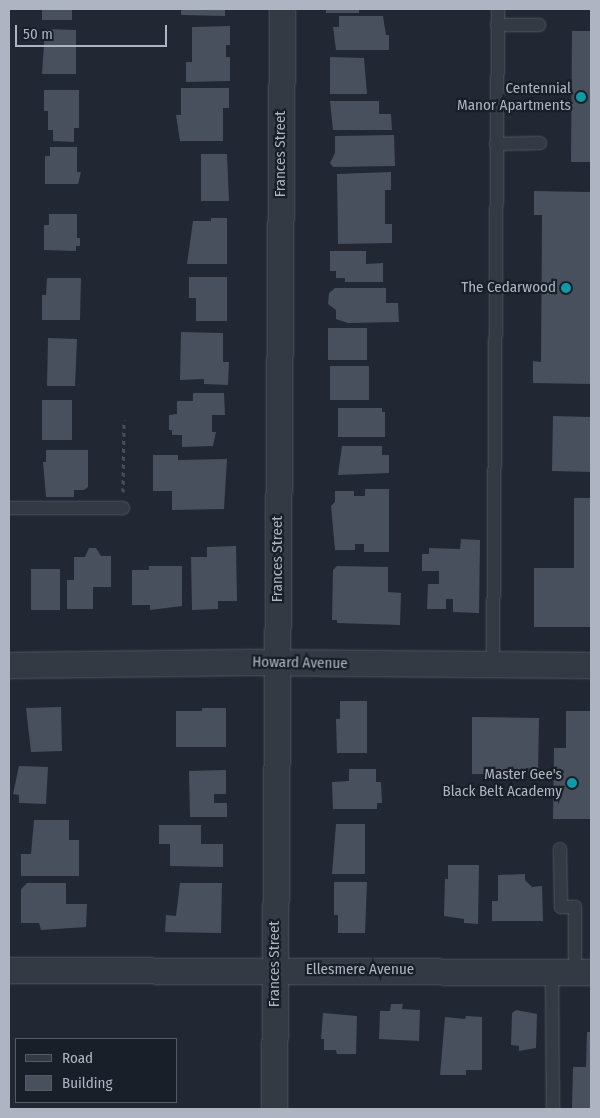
<!DOCTYPE html>
<style>
body{margin:0}
#map{position:relative;width:600px;height:1118px;overflow:hidden;background:#212833;font-family:"Fira Sans Condensed",sans-serif}
div>[style]{position:absolute}
.building>*{inset:0;background:#48505e}
.path>*{height:3px;margin-top:-1.5px;transform-origin:0;background:repeating-linear-gradient(90deg,#445256 0 4px,transparent 0 8px)}
.roads{filter:drop-shadow(0 0 1px #515762) drop-shadow(0 0 1px #515762)}
.service>*{height:12px;margin:-6px;padding:0 6px;transform-origin:6px;border-radius:6px;background:#343a44}
.minor>*{height:25px;margin:-12.5px;padding:0 12.5px;transform-origin:12.5px;border-radius:12.5px;background:#343a44}
.dots>*{width:14px;height:14px;translate:-50% -50%;box-sizing:border-box;border:2px solid #191f28;border-radius:50%}
span{translate:-50% -50%;white-space:nowrap;text-align:center;line-height:1.15;-webkit-text-stroke:4.5px #191f28;paint-order:stroke}
.poi-label{font-size:15px;color:#aeb4c1}
.right{translate:-100% -50%;text-align:right}
.street-label{font-size:15px;color:#aeb4c1}
.frame{position:absolute;inset:0;border:10px solid #aeb4c1;pointer-events:none}
.legend{position:absolute;left:15px;top:1038px;width:162px;height:65px;box-sizing:border-box;background:#191f28;border:1px solid #555b65;margin:0;padding:6px 9px;list-style:none;font-size:15px;color:#aeb4c1}
.legend li{display:flex;align-items:center;gap:10px;height:25px}
.legend b{width:25px;border:1px solid #555b65}
.scale{position:absolute;left:15px;top:25px;width:152px;height:22px;box-sizing:border-box;border:2px solid #aeb4c1;border-top:0;padding-left:6px;font-size:15px;line-height:18px;white-space:nowrap;color:#aeb4c1;-webkit-text-stroke:4px #191f28;paint-order:stroke}
</style>
<div id="map">
<div class="building">
<i style="clip-path:polygon(42px 9px,72px 9px,72px 20px,42px 20px)"></i>
<i style="clip-path:polygon(181px 9px,225px 9px,225px 16px,181px 15px)"></i>
<i style="clip-path:polygon(326px 9px,359px 9px,359px 13px,326px 13px)"></i>
<i style="clip-path:polygon(339px 16px,383px 16px,386px 35px,389px 35px,389px 50px,336px 50px,333px 27px,339px 27px)"></i>
<i style="clip-path:polygon(230px 26px,230px 45px,226px 45px,226px 57px,230px 57px,230px 81px,186px 82px,186px 62px,192px 62px,192px 27px)"></i>
<i style="clip-path:polygon(45px 29px,76px 30px,76px 74px,42px 74px)"></i>
<i style="clip-path:polygon(572px 31px,591px 31px,591px 162px,571px 162px)"></i>
<i style="clip-path:polygon(330px 57px,364px 58px,367px 94px,330px 94px)"></i>
<i style="clip-path:polygon(181px 88px,229px 88px,229px 108px,223px 108px,223px 141px,180px 141px,176px 115px,181px 115px)"></i>
<i style="clip-path:polygon(44px 90px,79px 90px,79px 128px,74px 128px,74px 142px,53px 141px,53px 130px,48px 130px,48px 111px,44px 111px)"></i>
<i style="clip-path:polygon(330px 101px,379px 101px,379px 114px,391px 114px,392px 130px,333px 130px)"></i>
<i style="clip-path:polygon(394px 135px,395px 166px,333px 167px,330px 163px,335px 153px,335px 136px)"></i>
<i style="clip-path:polygon(50px 147px,77px 147px,77px 172px,81px 172px,78px 184px,45px 184px,45px 156px,50px 156px)"></i>
<i style="clip-path:polygon(201px 154px,227px 154px,229px 201px,201px 201px)"></i>
<i style="clip-path:polygon(391px 172px,391px 190px,385px 190px,385px 224px,392px 224px,392px 243px,338px 244px,337px 174px)"></i>
<i style="clip-path:polygon(534px 191px,591px 192px,591px 384px,533px 383px,533px 361px,541px 362px,542px 215px,534px 215px)"></i>
<i style="clip-path:polygon(49px 214px,77px 214px,77px 238px,80px 238px,80px 246px,76px 246px,76px 251px,44px 250px,44px 225px,49px 225px)"></i>
<i style="clip-path:polygon(211px 218px,227px 218px,227px 264px,187px 264px,193px 221px,211px 221px)"></i>
<i style="clip-path:polygon(330px 251px,366px 251px,366px 264px,383px 263px,383px 282px,345px 282px,345px 278px,336px 278px,336px 271px,330px 271px)"></i>
<i style="clip-path:polygon(189px 277px,227px 277px,227px 321px,196px 321px,196px 298px,189px 298px)"></i>
<i style="clip-path:polygon(47px 278px,81px 278px,80px 320px,42px 320px,42px 295px,46px 295px)"></i>
<i style="clip-path:polygon(335px 288px,386px 288px,386px 303px,398px 303px,399px 322px,348px 323px,336px 319px,336px 310px,328px 304px,329px 293px)"></i>
<i style="clip-path:polygon(328px 328px,367px 328px,367px 360px,328px 360px)"></i>
<i style="clip-path:polygon(181px 332px,223px 333px,223px 362px,229px 362px,228px 385px,204px 384px,204px 379px,180px 380px)"></i>
<i style="clip-path:polygon(48px 338px,77px 339px,75px 386px,47px 386px)"></i>
<i style="clip-path:polygon(330px 366px,369px 366px,369px 400px,330px 400px)"></i>
<i style="clip-path:polygon(193px 393px,224px 393px,225px 415px,212px 415px,212px 432px,216px 432px,213px 446px,182px 447px,182px 435px,172px 435px,172px 430px,169px 430px,169px 415px,177px 414px,177px 401px,193px 401px)"></i>
<i style="clip-path:polygon(42px 400px,72px 400px,72px 440px,42px 440px)"></i>
<i style="clip-path:polygon(338px 408px,382px 408px,382px 412px,385px 412px,385px 437px,338px 437px)"></i>
<i style="clip-path:polygon(553px 416px,591px 417px,591px 472px,552px 471px)"></i>
<i style="clip-path:polygon(342px 446px,382px 446px,382px 455px,389px 455px,389px 473px,338px 475px)"></i>
<i style="clip-path:polygon(46px 450px,88px 450px,88px 487px,84px 490px,74px 490px,74px 497px,46px 497px,43px 462px,46px 462px)"></i>
<i style="clip-path:polygon(153px 455px,178px 455px,178px 460px,227px 459px,224px 509px,172px 510px,172px 491px,153px 491px)"></i>
<i style="clip-path:polygon(365px 489px,389px 489px,389px 552px,364px 552px,364px 544px,355px 544px,355px 550px,335px 550px,331px 506px,335px 502px,335px 491px,354px 491px,354px 496px,365px 496px)"></i>
<i style="clip-path:polygon(574px 498px,591px 498px,591px 627px,534px 627px,534px 568px,574px 568px)"></i>
<i style="clip-path:polygon(461px 539px,480px 540px,479px 613px,453px 612px,453px 599px,446px 599px,446px 609px,427px 609px,428px 584px,439px 584px,439px 571px,422px 571px,422px 554px,429px 554px,429px 548px,460px 549px)"></i>
<i style="clip-path:polygon(236px 546px,237px 601px,218px 601px,218px 609px,192px 610px,191px 557px,207px 557px,207px 547px)"></i>
<i style="clip-path:polygon(89px 548px,96px 548px,101px 556px,111px 556px,111px 587px,93px 587px,93px 609px,67px 609px,67px 580px,74px 580px,74px 557px,85px 557px)"></i>
<i style="clip-path:polygon(149px 566px,182px 566px,182px 606px,150px 610px,150px 605px,132px 605px,132px 570px,149px 570px)"></i>
<i style="clip-path:polygon(337px 566px,388px 567px,388px 592px,401px 593px,400px 625px,337px 623px,337px 620px,332px 620px,333px 570px)"></i>
<i style="clip-path:polygon(31px 569px,60px 569px,60px 610px,31px 610px)"></i>
<i style="clip-path:polygon(340px 701px,367px 701px,367px 753px,337px 753px,336px 719px,340px 719px)"></i>
<i style="clip-path:polygon(61px 707px,62px 751px,31px 752px,26px 708px)"></i>
<i style="clip-path:polygon(202px 708px,226px 708px,226px 747px,176px 747px,176px 711px,202px 711px)"></i>
<i style="clip-path:polygon(566px 711px,591px 711px,591px 819px,553px 819px,554px 748px,566px 748px)"></i>
<i style="clip-path:polygon(472px 717px,539px 718px,538px 774px,472px 774px)"></i>
<i style="clip-path:polygon(19px 766px,48px 767px,46px 804px,19px 803px,19px 795px,13px 794px)"></i>
<i style="clip-path:polygon(349px 769px,376px 769px,376px 782px,381px 782px,382px 803px,377px 803px,377px 809px,333px 809px,332px 782px,349px 781px)"></i>
<i style="clip-path:polygon(226px 770px,226px 794px,214px 794px,214px 803px,227px 803px,227px 817px,190px 817px,189px 771px)"></i>
<i style="clip-path:polygon(34px 820px,69px 820px,69px 840px,79px 840px,79px 876px,21px 876px,21px 854px,31px 854px)"></i>
<i style="clip-path:polygon(336px 824px,365px 824px,365px 874px,332px 874px)"></i>
<i style="clip-path:polygon(159px 825px,201px 825px,201px 844px,223px 844px,223px 867px,170px 866px,170px 844px,159px 844px)"></i>
<i style="clip-path:polygon(448px 865px,479px 865px,478px 924px,464px 923px,464px 919px,444px 916px,445px 879px,448px 879px)"></i>
<i style="clip-path:polygon(525px 874px,525px 880px,532px 887px,542px 886px,543px 921px,492px 921px,492px 901px,498px 901px,498px 875px)"></i>
<i style="clip-path:polygon(334px 882px,367px 882px,365px 933px,338px 933px,338px 915px,334px 915px)"></i>
<i style="clip-path:polygon(27px 883px,66px 883px,66px 904px,87px 904px,86px 927px,41px 930px,39px 923px,21px 923px,21px 889px)"></i>
<i style="clip-path:polygon(180px 883px,222px 883px,221px 933px,165px 932px,166px 915px,176px 916px)"></i>
<i style="clip-path:polygon(391px 1004px,403px 1004px,402px 1009px,420px 1010px,419px 1041px,379px 1039px,380px 1011px,390px 1011px)"></i>
<i style="clip-path:polygon(516px 1010px,537px 1014px,536px 1048px,519px 1051px,519px 1046px,511px 1045px,512px 1013px)"></i>
<i style="clip-path:polygon(323px 1013px,357px 1016px,356px 1054px,337px 1054px,336px 1050px,324px 1050px,324px 1039px,321px 1039px)"></i>
<i style="clip-path:polygon(466px 1016px,482px 1017px,482px 1070px,466px 1070px,466px 1075px,440px 1075px,445px 1017px,465px 1019px)"></i>
<i style="clip-path:polygon(587px 1032px,591px 1032px,591px 1109px,572px 1109px,573px 1067px,586px 1067px)"></i>
</div>
<div class="path">
<i style="left:123px;top:492px;width:72px;rotate:-89.2deg"></i>
</div>
<div class="roads">
<div class="service">
<i style="left:497px;top:25px;width:42px"></i>
<i style="left:496px;top:144px;width:44px;rotate:-1.3deg"></i>
<i style="left:9px;top:508px;width:114px"></i>
<i style="left:493px;top:664px;width:655px;rotate:-89.56deg"></i>
<i style="left:560px;top:849px;width:58px;rotate:89deg"></i>
<i style="left:561px;top:907px;width:14px"></i>
<i style="left:575px;top:907px;width:65px;rotate:90deg"></i>
<i style="left:552px;top:971px;width:138px;rotate:89.6deg"></i>
</div>
<div class="minor">
<i style="left:9px;top:665px;width:242px;rotate:-0.7deg"></i>
<i style="left:251px;top:662px;width:340px;rotate:0.5deg"></i>
<i style="left:9px;top:970px;width:582px;rotate:0.2deg"></i>
<i style="left:274px;top:1109px;width:1100px;rotate:-89.58deg"></i>
</div>
</div>
<div class="dots">
<i style="left:581px;top:97px;background:#0f9aa8"></i>
<i style="left:566px;top:288px;background:#0f9aa8"></i>
<i style="left:572px;top:783px;background:#0f9aa8"></i>
</div>
<div class="poi-label">
<span class="right" style="left:571px;top:97px">Centennial<br>Manor Apartments</span>
<span class="right" style="left:556px;top:288px">The Cedarwood</span>
<span class="right" style="left:562px;top:783px">Master Gee's<br>Black Belt Academy</span>
</div>
<div class="street-label">
<span style="left:281px;top:154px;rotate:-90deg">Frances Street</span>
<span style="left:278px;top:559px;rotate:-90deg">Frances Street</span>
<span style="left:300px;top:663px;rotate:1deg">Howard Avenue</span>
<span style="left:275px;top:964px;rotate:-90deg">Frances Street</span>
<span style="left:360px;top:970px">Ellesmere Avenue</span>
</div>
<div class="frame"></div>
<ul class="legend">
<li><b style="height:6px;background:#343a44"></b>Road</li>
<li><b style="height:14px;background:#48505e"></b>Building</li>
</ul>
<div class="scale">50 m</div>
</div>
